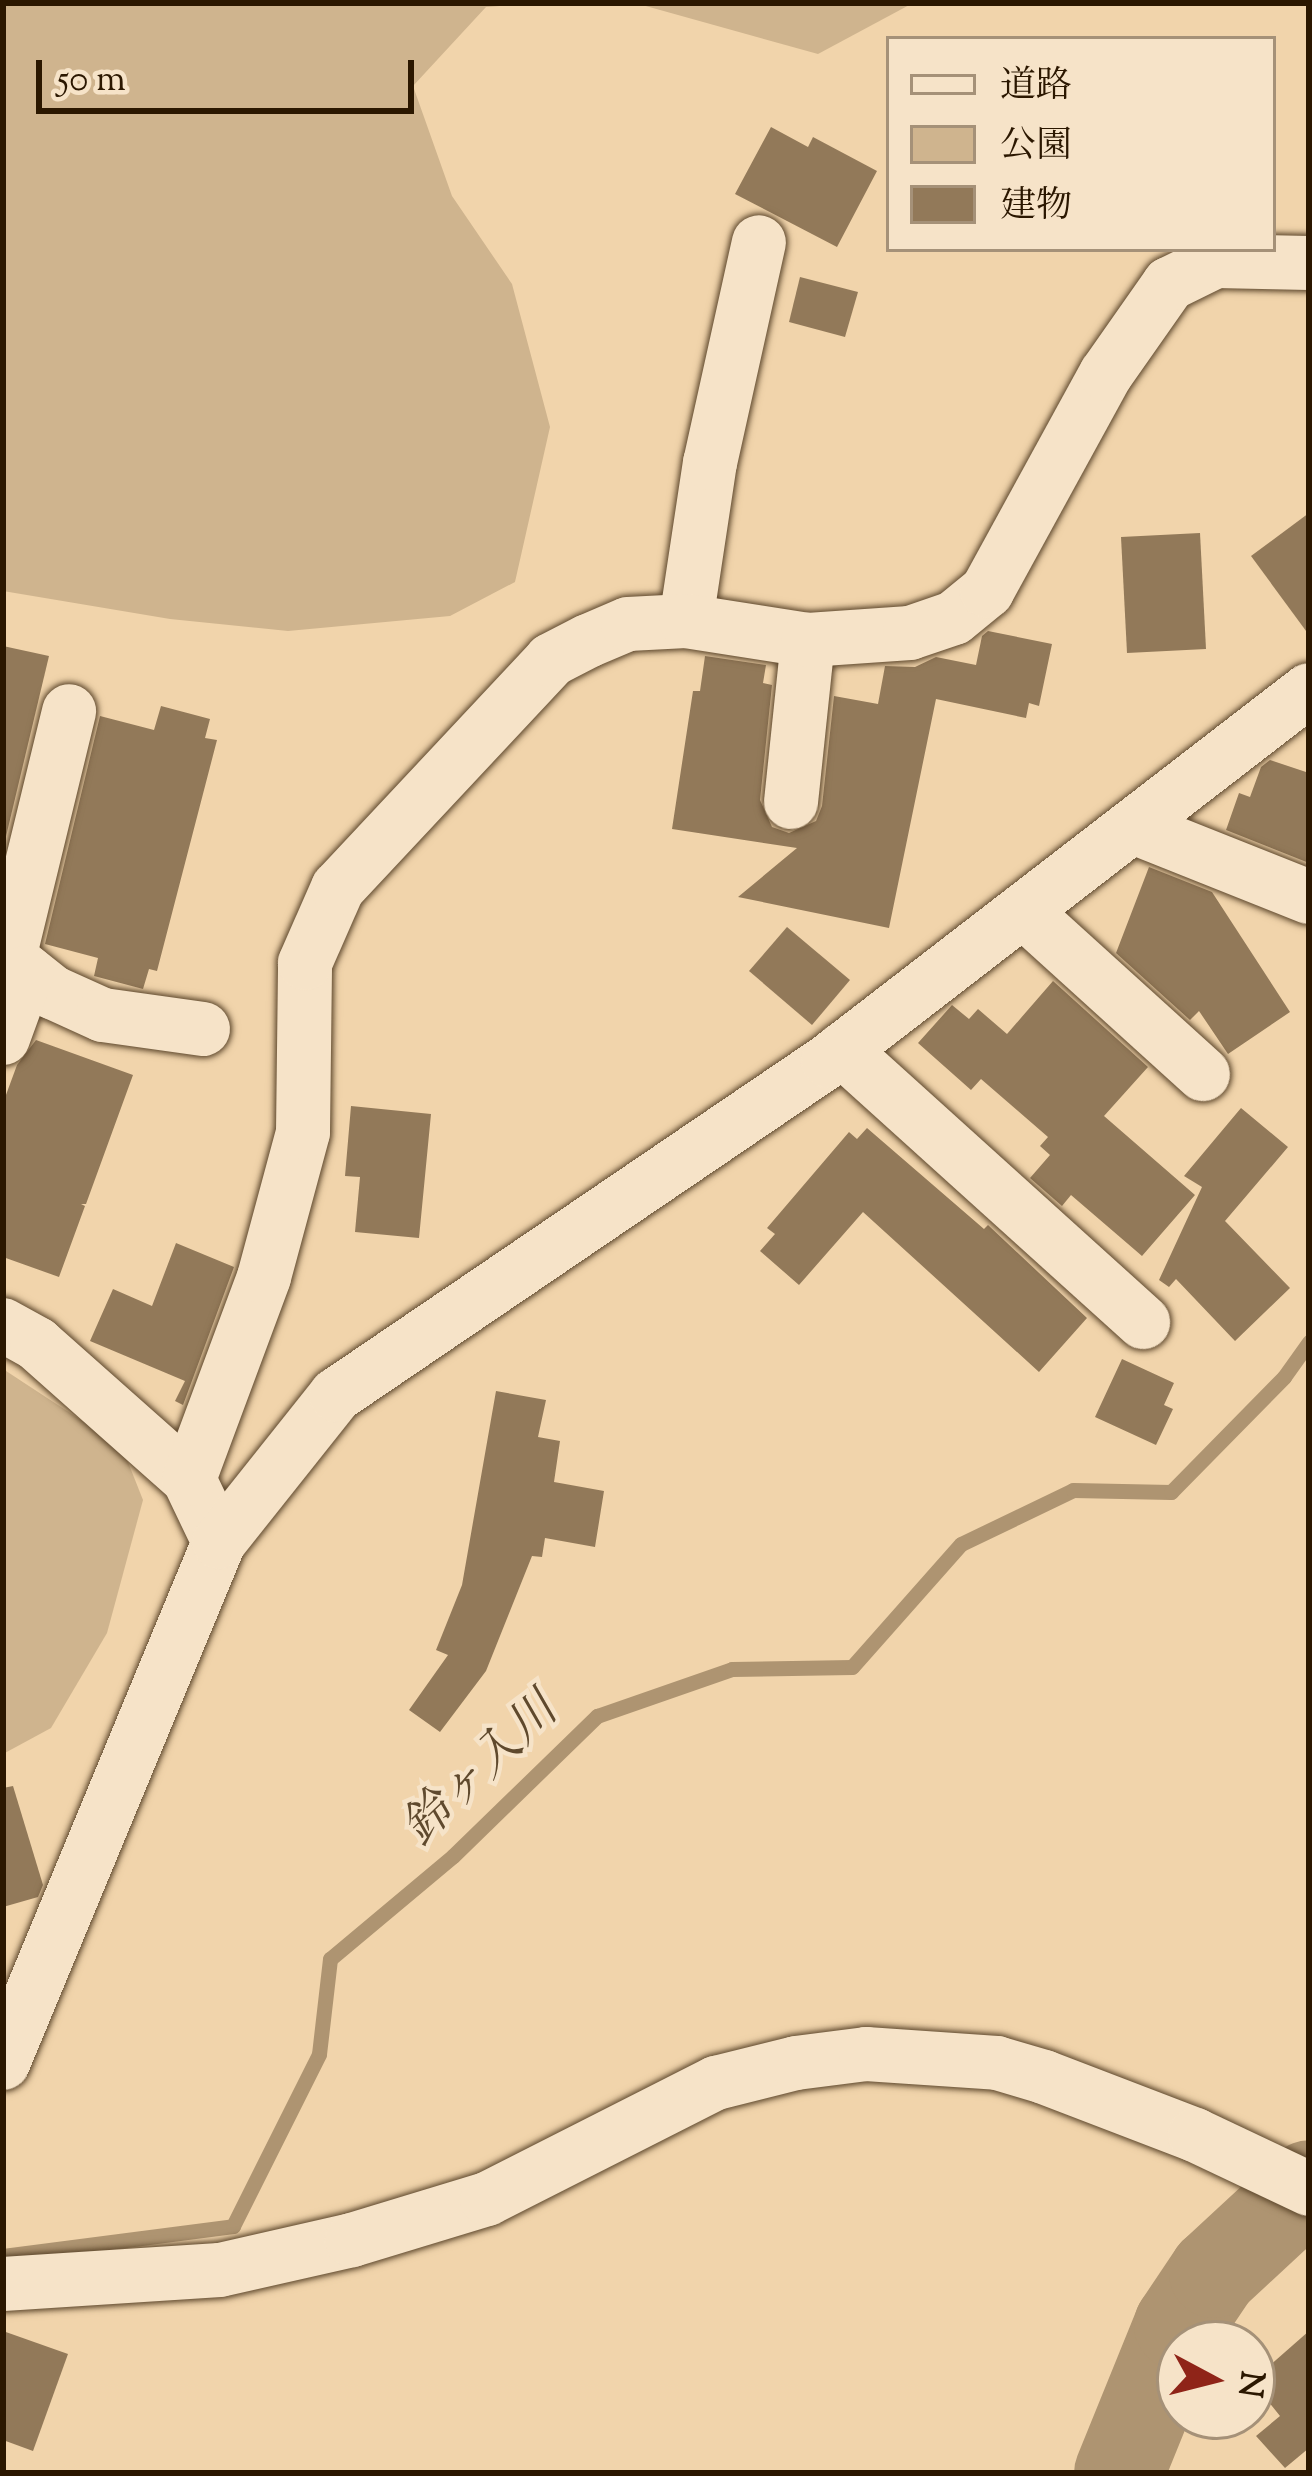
<!DOCTYPE html>
<meta charset="utf-8">
<style>
body{margin:0}
#map{position:relative;width:1312px;height:2476px;overflow:hidden;background:#f1d4ab;font-family:"Sorts Mill Goudy","Noto Serif JP",serif}
div>[style]{position:absolute}
.green>*{inset:0;background:#cfb48e}
.stream>*{height:15px;margin:-7.5px;padding:0 7.5px;transform-origin:7.5px;border-radius:7.5px;background:#ae9471}
.river>*{height:90px;margin:-45px;padding:0 45px;transform-origin:45px;border-radius:45px;background:#ae9471}
.building>*{inset:0;background:#927959}
.roads{filter:drop-shadow(0 0 3px #5c462b) drop-shadow(0 0 3px #5c462b)}
.minor>*{height:54px;margin:-27px;padding:0 27px;transform-origin:27px;border-radius:27px;background:#f6e3c8}
span{translate:-50% -50%;white-space:nowrap;text-align:center;line-height:1.15;-webkit-text-stroke:9px #f6e3c8;paint-order:stroke}
.water-label{font-size:48px;color:#5f492d;font-style:italic}
.frame{position:absolute;inset:0;border:6px solid #2b1700;pointer-events:none}
.legend{position:absolute;left:886px;top:36px;width:390px;height:216px;box-sizing:border-box;background:#f6e3c8;border:3px solid #a59178;margin:0;padding:15px 21px;list-style:none;font-size:36px;color:#2b1700}
.legend li{display:flex;align-items:center;gap:24px;height:60px}
.legend b{width:60px;border:3px solid #a59178}
.north{position:absolute;left:1156px;top:2320px;width:120px;height:120px;box-sizing:border-box;background:#f6e3c8;border:3px solid #a59178;border-radius:50%;rotate:97deg;font-size:33px;font-weight:700;line-height:48px;text-align:center;color:#2b1700}
.north::after{content:'';display:block;margin:auto;width:42px;height:54px;background:#8f2418;clip-path:polygon(50% 0,100% 100%,50% 72%,0 100%)}
.scale{position:absolute;left:36px;top:60px;width:378px;height:54px;box-sizing:border-box;border:6px solid #2b1700;border-top:0;padding-left:15px;font-size:36px;line-height:42px;white-space:nowrap;color:#2b1700;-webkit-text-stroke:9px #f6e3c8;paint-order:stroke}
</style>
<div id="map">
<div class="green">
<i style="clip-path:polygon(3px 3px,538px 3px,486px 7px,413px 86px,452px 196px,512px 284px,550px 427px,515px 582px,450px 616px,288px 631px,170px 619px,3px 591px)"></i>
<i style="clip-path:polygon(635px 3px,913px 3px,818px 54px)"></i>
<i style="clip-path:polygon(3px 1369px,122px 1447px,143px 1500px,107px 1633px,51px 1728px,3px 1754px)"></i>
</div>
<div class="stream">
<i style="left:3px;top:2256px;width:232px;rotate:-7.4deg"></i>
<i style="left:233px;top:2226px;width:192px;rotate:-63.4deg"></i>
<i style="left:319px;top:2054px;width:96px;rotate:-83.4deg"></i>
<i style="left:330px;top:1959px;width:160px;rotate:-39.9deg"></i>
<i style="left:453px;top:1856px;width:201px;rotate:-44.2deg"></i>
<i style="left:597px;top:1716px;width:143px;rotate:-19.2deg"></i>
<i style="left:732px;top:1669px;width:120px;rotate:-1deg"></i>
<i style="left:852px;top:1667px;width:164px;rotate:-48.5deg"></i>
<i style="left:961px;top:1544px;width:124px;rotate:-25.7deg"></i>
<i style="left:1073px;top:1490px;width:98px;rotate:1.2deg"></i>
<i style="left:1171px;top:1492px;width:161px;rotate:-45.5deg"></i>
<i style="left:1284px;top:1377px;width:43px;rotate:-54.5deg"></i>
</div>
<div class="river">
<i style="left:1119px;top:2473px;width:160px;rotate:-67.9deg"></i>
<i style="left:1179px;top:2325px;width:63px;rotate:-56.1deg"></i>
<i style="left:1214px;top:2273px;width:129px;rotate:-42.8deg"></i>
</div>
<div class="building">
<i style="clip-path:polygon(771px 127px,808px 147px,813px 137px,877px 171px,837px 247px,735px 194px)"></i>
<i style="clip-path:polygon(800px 277px,858px 292px,845px 337px,789px 322px)"></i>
<i style="clip-path:polygon(1309px 513px,1309px 635px,1251px 556px)"></i>
<i style="clip-path:polygon(1200px 533px,1206px 649px,1127px 653px,1121px 537px)"></i>
<i style="clip-path:polygon(988px 631px,1052px 644px,1039px 706px,1029px 703px,1026px 718px,936px 699px,889px 928px,738px 897px,797px 848px,672px 829px,693px 691px,700px 691px,705px 656px,766px 665px,763px 683px,772px 685px,760px 800px,772px 827px,789px 833px,816px 821px,822px 806px,834px 696px,878px 704px,885px 666px,915px 667px,936px 657px,976px 665px,982px 636px)"></i>
<i style="clip-path:polygon(3px 646px,49px 656px,3px 849px)"></i>
<i style="clip-path:polygon(161px 706px,210px 719px,205px 738px,217px 740px,157px 971px,149px 969px,143px 989px,94px 976px,98px 958px,45px 944px,100px 716px,154px 730px)"></i>
<i style="clip-path:polygon(1270px 760px,1309px 773px,1309px 863px,1226px 830px,1239px 793px,1250px 797px,1261px 767px)"></i>
<i style="clip-path:polygon(1149px 867px,1212px 892px,1290px 1012px,1228px 1054px,1199px 1011px,1190px 1020px,1116px 953px)"></i>
<i style="clip-path:polygon(787px 927px,850px 980px,812px 1025px,749px 971px)"></i>
<i style="clip-path:polygon(1053px 981px,1148px 1067px,1104px 1116px,1195px 1195px,1142px 1256px,1071px 1195px,1062px 1206px,1030px 1178px,1050px 1155px,1040px 1146px,1048px 1137px,981px 1079px,971px 1090px,918px 1043px,952px 1005px,969px 1019px,978px 1009px,1007px 1034px)"></i>
<i style="clip-path:polygon(36px 1040px,133px 1075px,86px 1204px,81px 1204px,85px 1206px,59px 1277px,3px 1257px,3px 1103px,17px 1065px)"></i>
<i style="clip-path:polygon(351px 1106px,431px 1114px,419px 1238px,355px 1232px,360px 1177px,345px 1176px)"></i>
<i style="clip-path:polygon(1241px 1108px,1288px 1147px,1225px 1221px,1290px 1288px,1235px 1341px,1176px 1279px,1169px 1287px,1159px 1280px,1202px 1187px,1184px 1176px)"></i>
<i style="clip-path:polygon(867px 1128px,984px 1229px,988px 1225px,1087px 1318px,1039px 1372px,863px 1212px,799px 1285px,760px 1251px,775px 1234px,767px 1228px,849px 1132px,857px 1139px)"></i>
<i style="clip-path:polygon(176px 1243px,234px 1267px,183px 1405px,175px 1401px,185px 1381px,90px 1341px,113px 1289px,152px 1306px)"></i>
<i style="clip-path:polygon(1122px 1359px,1174px 1383px,1164px 1405px,1173px 1409px,1156px 1445px,1095px 1417px)"></i>
<i style="clip-path:polygon(496px 1391px,546px 1400px,538px 1437px,560px 1441px,554px 1482px,604px 1491px,595px 1547px,545px 1538px,542px 1557px,532px 1556px,486px 1671px,440px 1732px,409px 1710px,448px 1655px,436px 1650px,462px 1585px)"></i>
<i style="clip-path:polygon(13px 1786px,43px 1885px,38px 1897px,3px 1907px,3px 1788px)"></i>
<i style="clip-path:polygon(3px 2331px,68px 2354px,33px 2451px,3px 2440px)"></i>
<i style="clip-path:polygon(1309px 2331px,1309px 2448px,1285px 2468px,1256px 2436px,1280px 2416px,1252px 2381px)"></i>
</div>
<div class="roads">
<div class="minor">
<i style="left:686px;top:621px;width:160px;rotate:-81.4deg"></i>
<i style="left:710px;top:463px;width:226px;rotate:-77.5deg"></i>
<i style="left:791px;top:802px;width:163px;rotate:-84deg"></i>
<i style="left:1133px;top:827px;width:189px;rotate:21.7deg"></i>
<i style="left:1023px;top:911px;width:243px;rotate:42.2deg"></i>
<i style="left:3px;top:953px;width:63px;rotate:38.5deg"></i>
<i style="left:52px;top:992px;width:56px;rotate:24.3deg"></i>
<i style="left:103px;top:1015px;width:101px;rotate:8deg"></i>
<i style="left:9px;top:958px;width:254px;rotate:-76.3deg"></i>
<i style="left:3px;top:1038px;width:70px;rotate:-70deg"></i>
<i style="left:842px;top:1050px;width:406px;rotate:42.1deg"></i>
<i style="left:3px;top:1325px;width:39px;rotate:29deg"></i>
<i style="left:37px;top:1344px;width:203px;rotate:41.6deg"></i>
<i style="left:219px;top:1542px;width:70px;rotate:-115.5deg"></i>
<i style="left:189px;top:1479px;width:215px;rotate:-69.6deg"></i>
<i style="left:264px;top:1277px;width:150px;rotate:-74.9deg"></i>
<i style="left:303px;top:1132px;width:169px;rotate:-89.3deg"></i>
<i style="left:305px;top:963px;width:82px;rotate:-66.3deg"></i>
<i style="left:338px;top:888px;width:312px;rotate:-46.9deg"></i>
<i style="left:551px;top:660px;width:42px;rotate:-27.2deg"></i>
<i style="left:588px;top:641px;width:43px;rotate:-23deg"></i>
<i style="left:628px;top:624px;width:58px;rotate:-3deg"></i>
<i style="left:686px;top:621px;width:123px;rotate:8.9deg"></i>
<i style="left:808px;top:640px;width:102px;rotate:-3.9deg"></i>
<i style="left:910px;top:633px;width:46px;rotate:-18.8deg"></i>
<i style="left:954px;top:618px;width:43px;rotate:-39.3deg"></i>
<i style="left:987px;top:591px;width:247px;rotate:-61.3deg"></i>
<i style="left:1106px;top:374px;width:110px;rotate:-55deg"></i>
<i style="left:1169px;top:284px;width:52px;rotate:-26.1deg"></i>
<i style="left:1216px;top:261px;width:93px;rotate:1.2deg"></i>
<i style="left:3px;top:2063px;width:564px;rotate:-67.48deg"></i>
<i style="left:219px;top:1542px;width:188px;rotate:-51.5deg"></i>
<i style="left:336px;top:1395px;width:595px;rotate:-34.17deg"></i>
<i style="left:828px;top:1061px;width:607px;rotate:-37.64deg"></i>
<i style="left:3px;top:2284px;width:217px;rotate:-3.7deg"></i>
<i style="left:220px;top:2270px;width:135px;rotate:-12.8deg"></i>
<i style="left:352px;top:2240px;width:141px;rotate:-16.9deg"></i>
<i style="left:487px;top:2199px;width:257px;rotate:-26.9deg"></i>
<i style="left:716px;top:2083px;width:82px;rotate:-14deg"></i>
<i style="left:796px;top:2063px;width:71px;rotate:-7.3deg"></i>
<i style="left:866px;top:2054px;width:131px;rotate:3.9deg"></i>
<i style="left:997px;top:2063px;width:49px;rotate:16.6deg"></i>
<i style="left:1044px;top:2077px;width:162px;rotate:21deg"></i>
<i style="left:1195px;top:2135px;width:126px;rotate:25.3deg"></i>
</div>
</div>
<div class="water-label">
<span style="left:482px;top:1771px;rotate:-44deg">鈴ヶ入川</span>
</div>
<div class="frame"></div>
<ul class="legend">
<li><b style="height:15px;background:#f6e3c8"></b>道路</li>
<li><b style="height:33px;background:#cfb48e"></b>公園</li>
<li><b style="height:33px;background:#927959"></b>建物</li>
</ul>
<div class="north">N</div>
<div class="scale">50 m</div>
</div>
